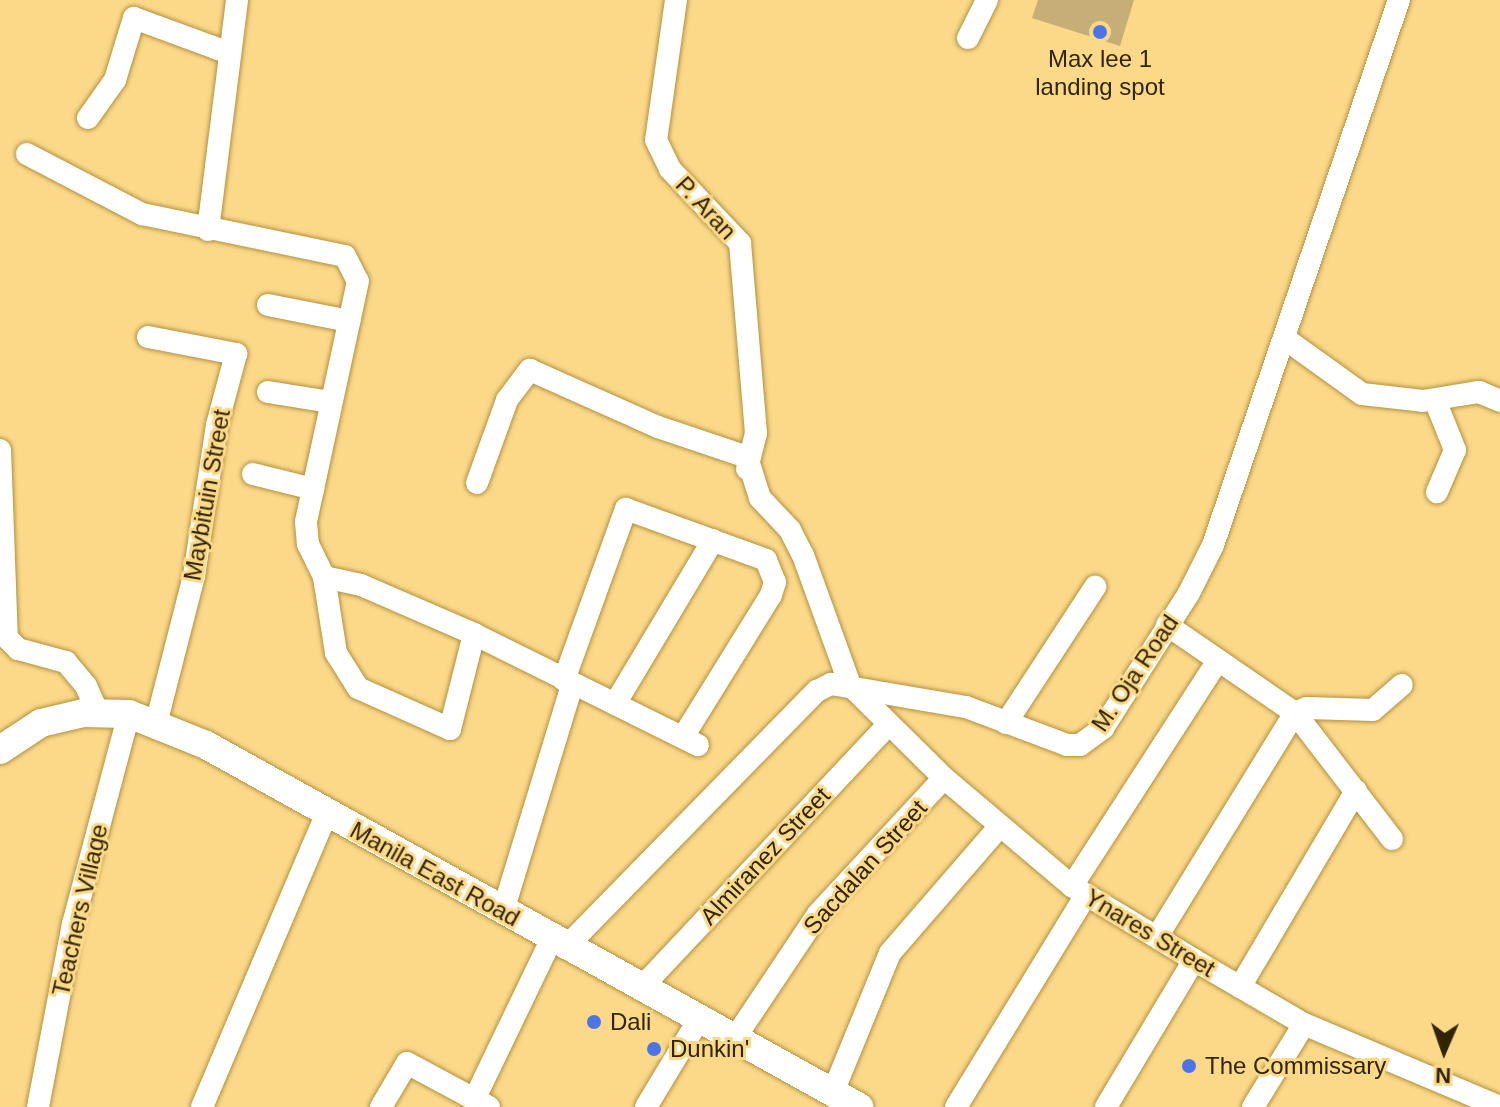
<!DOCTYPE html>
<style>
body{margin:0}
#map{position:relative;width:1500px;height:1107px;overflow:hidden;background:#fbd989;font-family:Helvetica,sans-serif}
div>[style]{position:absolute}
.green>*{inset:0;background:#c7ae77}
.roads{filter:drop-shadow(0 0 2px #b19140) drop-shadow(0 0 2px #b19140)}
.minor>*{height:22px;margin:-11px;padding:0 11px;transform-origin:11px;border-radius:11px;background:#fff}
.major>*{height:28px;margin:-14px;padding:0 14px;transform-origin:14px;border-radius:14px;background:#fff}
.dots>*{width:22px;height:22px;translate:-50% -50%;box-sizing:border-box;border:4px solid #fbd989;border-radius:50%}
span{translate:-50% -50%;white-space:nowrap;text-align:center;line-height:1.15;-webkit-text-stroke:6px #fbd989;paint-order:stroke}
.poi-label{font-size:24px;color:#312401}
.left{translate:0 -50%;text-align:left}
.street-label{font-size:24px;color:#312401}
.north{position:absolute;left:1404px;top:1011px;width:80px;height:80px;-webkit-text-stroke:6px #fbd989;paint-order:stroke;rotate:182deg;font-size:22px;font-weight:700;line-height:32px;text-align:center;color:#312401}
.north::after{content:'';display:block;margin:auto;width:28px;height:36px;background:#312401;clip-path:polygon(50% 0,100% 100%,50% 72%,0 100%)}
</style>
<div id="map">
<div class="green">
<i style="clip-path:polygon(1038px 0,1134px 0,1120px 46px,1032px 18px)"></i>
</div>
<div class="roads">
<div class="minor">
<i style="left:676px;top:0;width:141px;rotate:98.1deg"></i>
<i style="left:656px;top:140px;width:32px;rotate:64deg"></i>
<i style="left:670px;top:169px;width:102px;rotate:46.6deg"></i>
<i style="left:740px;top:243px;width:191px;rotate:85.2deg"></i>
<i style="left:756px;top:433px;width:37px;rotate:104deg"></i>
<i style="left:968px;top:38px;width:42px;rotate:-63.4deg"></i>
<i style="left:88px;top:118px;width:47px;rotate:-54.6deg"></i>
<i style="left:115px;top:80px;width:65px;rotate:-73deg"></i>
<i style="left:134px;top:18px;width:101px;rotate:20.2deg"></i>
<i style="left:27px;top:154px;width:130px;rotate:27.6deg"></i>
<i style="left:142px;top:214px;width:207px;rotate:11.7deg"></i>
<i style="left:345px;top:256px;width:28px;rotate:63deg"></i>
<i style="left:358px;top:281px;width:247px;rotate:102.2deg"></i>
<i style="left:306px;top:522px;width:22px;rotate:85deg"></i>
<i style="left:308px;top:544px;width:37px;rotate:64deg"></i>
<i style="left:324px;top:577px;width:77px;rotate:81deg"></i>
<i style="left:336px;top:653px;width:41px;rotate:57.8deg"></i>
<i style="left:358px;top:688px;width:101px;rotate:24deg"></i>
<i style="left:450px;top:729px;width:98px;rotate:-75.8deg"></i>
<i style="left:208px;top:230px;width:232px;rotate:-82.8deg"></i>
<i style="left:268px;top:305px;width:83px;rotate:11.2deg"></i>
<i style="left:148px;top:337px;width:90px;rotate:10.9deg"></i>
<i style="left:236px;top:354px;width:73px;rotate:105deg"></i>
<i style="left:217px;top:425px;width:153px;rotate:98.7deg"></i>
<i style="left:194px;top:576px;width:153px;rotate:104.4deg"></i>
<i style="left:1284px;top:338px;width:96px;rotate:35.7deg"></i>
<i style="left:1362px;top:394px;width:61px;rotate:6.5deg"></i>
<i style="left:1423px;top:401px;width:57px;rotate:-9.1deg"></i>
<i style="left:1479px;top:392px;width:23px;rotate:23deg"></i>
<i style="left:268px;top:392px;width:64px;rotate:9deg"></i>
<i style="left:1435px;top:400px;width:54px;rotate:68.2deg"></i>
<i style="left:1455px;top:450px;width:46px;rotate:113.2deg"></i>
<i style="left:0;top:450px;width:188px;rotate:87.9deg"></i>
<i style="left:7px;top:638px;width:16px;rotate:45deg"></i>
<i style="left:18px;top:649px;width:50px;rotate:15.2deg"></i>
<i style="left:66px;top:662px;width:31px;rotate:50deg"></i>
<i style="left:86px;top:686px;width:30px;rotate:66deg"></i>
<i style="left:253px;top:474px;width:62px;rotate:14deg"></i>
<i style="left:477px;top:483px;width:88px;rotate:-70.1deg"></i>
<i style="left:507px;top:400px;width:38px;rotate:-53deg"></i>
<i style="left:530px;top:370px;width:140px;rotate:24deg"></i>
<i style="left:658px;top:427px;width:94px;rotate:18.6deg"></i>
<i style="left:747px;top:457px;width:43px;rotate:72.4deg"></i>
<i style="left:760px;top:498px;width:44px;rotate:46.8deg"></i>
<i style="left:790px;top:530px;width:28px;rotate:63deg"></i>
<i style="left:803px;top:555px;width:138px;rotate:70.1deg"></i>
<i style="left:850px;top:685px;width:132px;rotate:44.7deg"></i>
<i style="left:944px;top:778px;width:167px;rotate:40.2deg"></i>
<i style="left:1072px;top:886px;width:143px;rotate:31.2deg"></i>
<i style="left:1194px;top:960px;width:127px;rotate:30.2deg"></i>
<i style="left:1304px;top:1024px;width:213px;rotate:23deg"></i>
<i style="left:324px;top:577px;width:38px;rotate:12deg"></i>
<i style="left:361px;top:585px;width:123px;rotate:23.4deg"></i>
<i style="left:474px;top:634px;width:250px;rotate:26.4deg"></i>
<i style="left:1167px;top:625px;width:155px;rotate:34.5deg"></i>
<i style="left:1295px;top:713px;width:159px;rotate:52.4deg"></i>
<i style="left:564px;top:680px;width:182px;rotate:-70.1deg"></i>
<i style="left:626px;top:509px;width:149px;rotate:20deg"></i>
<i style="left:766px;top:560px;width:24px;rotate:68deg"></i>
<i style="left:775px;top:582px;width:14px;rotate:107deg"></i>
<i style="left:771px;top:595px;width:167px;rotate:121.8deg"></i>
<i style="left:615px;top:704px;width:191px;rotate:-59.1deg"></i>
<i style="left:1006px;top:723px;width:163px;rotate:-56.8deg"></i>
<i style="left:1072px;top:886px;width:269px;rotate:-57.1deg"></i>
<i style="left:503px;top:911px;width:236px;rotate:-73deg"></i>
<i style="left:1157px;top:937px;width:263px;rotate:-58.4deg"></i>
<i style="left:1295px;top:713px;width:13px;rotate:-23deg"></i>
<i style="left:1307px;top:708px;width:66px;rotate:1.7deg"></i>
<i style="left:1373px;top:710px;width:38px;rotate:-41deg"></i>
<i style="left:565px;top:948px;width:360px;rotate:-45.6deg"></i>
<i style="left:817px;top:691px;width:16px;rotate:-27deg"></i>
<i style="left:831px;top:684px;width:137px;rotate:9.7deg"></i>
<i style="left:966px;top:707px;width:108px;rotate:20.6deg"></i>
<i style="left:1067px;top:745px;width:13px"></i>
<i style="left:1080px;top:745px;width:29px;rotate:-36deg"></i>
<i style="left:1103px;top:728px;width:160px;rotate:-57.5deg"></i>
<i style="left:1189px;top:593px;width:54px;rotate:-63.4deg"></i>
<i style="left:1213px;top:545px;width:576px;rotate:-71.16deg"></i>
<i style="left:1240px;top:987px;width:228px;rotate:-59.4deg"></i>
<i style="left:641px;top:988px;width:362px;rotate:-46.8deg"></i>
<i style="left:735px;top:1038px;width:149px;rotate:-56.2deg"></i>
<i style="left:818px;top:914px;width:185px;rotate:-47.2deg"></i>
<i style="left:833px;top:1092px;width:150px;rotate:-67.7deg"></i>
<i style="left:890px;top:953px;width:168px;rotate:-49.1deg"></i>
<i style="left:474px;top:1100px;width:178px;rotate:-64.3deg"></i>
<i style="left:38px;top:1107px;width:186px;rotate:-79.2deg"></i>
<i style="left:73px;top:924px;width:217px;rotate:-75.1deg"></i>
<i style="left:202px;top:1107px;width:319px;rotate:-67deg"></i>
<i style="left:381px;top:1107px;width:51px;rotate:-59.4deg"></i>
<i style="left:407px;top:1063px;width:93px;rotate:28.2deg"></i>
<i style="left:646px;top:1107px;width:103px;rotate:-58.9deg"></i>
<i style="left:956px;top:1107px;width:249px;rotate:-58.5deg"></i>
<i style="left:1106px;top:1107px;width:171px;rotate:-59.1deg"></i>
<i style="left:1253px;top:1107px;width:97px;rotate:-58.4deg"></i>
</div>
<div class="major">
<i style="left:0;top:750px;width:49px;rotate:-33.4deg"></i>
<i style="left:41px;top:723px;width:43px;rotate:-13.4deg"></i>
<i style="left:83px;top:713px;width:46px;rotate:1.2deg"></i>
<i style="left:129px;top:714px;width:83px;rotate:21.9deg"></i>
<i style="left:206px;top:745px;width:747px;rotate:29deg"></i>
</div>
</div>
<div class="dots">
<i style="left:1100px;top:32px;background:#4d74e7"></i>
<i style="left:594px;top:1022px;background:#4d74e7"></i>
<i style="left:654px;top:1049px;background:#4d74e7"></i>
<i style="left:1189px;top:1066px;background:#4d74e7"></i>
</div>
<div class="poi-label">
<span style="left:1100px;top:73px">Max lee 1<br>landing spot</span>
<span class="left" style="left:610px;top:1022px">Dali</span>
<span class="left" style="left:670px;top:1049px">Dunkin'</span>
<span class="left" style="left:1205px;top:1066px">The Commissary</span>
</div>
<div class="street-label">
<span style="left:706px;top:208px;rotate:47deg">P. Aran</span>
<span style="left:207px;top:495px;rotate:-80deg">Maybituin Street</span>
<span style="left:1135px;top:673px;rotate:-56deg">M. Oja Road</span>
<span style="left:765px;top:856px;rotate:-47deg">Almiranez Street</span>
<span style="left:865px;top:867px;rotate:-48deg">Sacdalan Street</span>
<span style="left:435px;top:874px;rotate:29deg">Manila East Road</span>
<span style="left:80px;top:910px;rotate:-77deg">Teachers Village</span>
<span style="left:1150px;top:933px;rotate:31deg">Ynares Street</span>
</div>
<div class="north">N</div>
</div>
